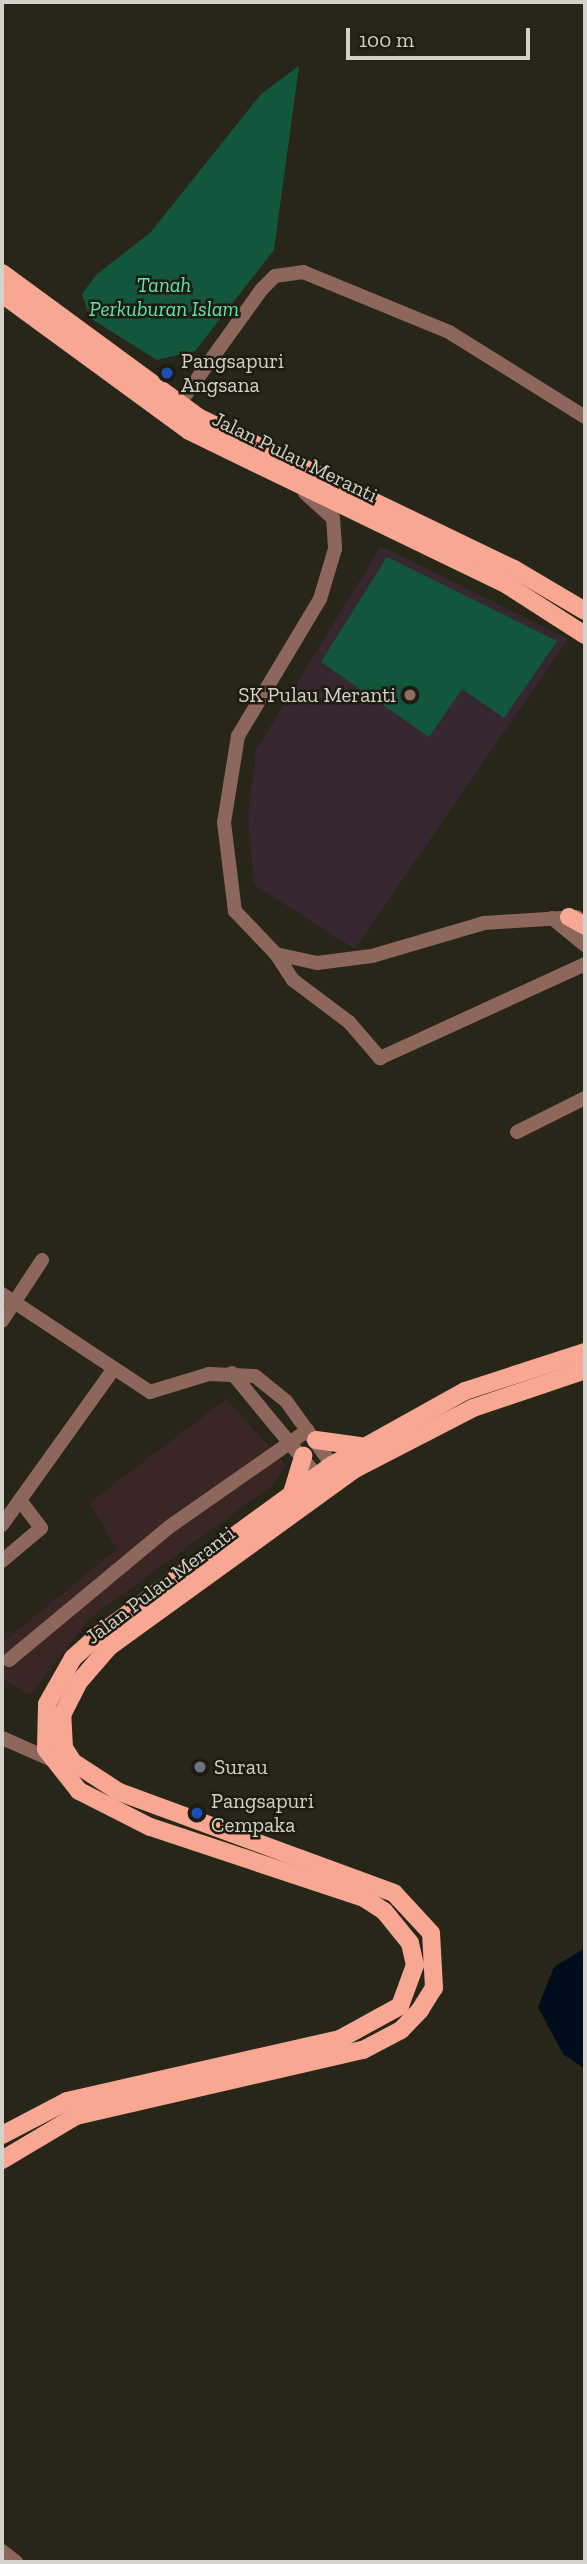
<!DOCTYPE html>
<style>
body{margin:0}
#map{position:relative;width:587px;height:2564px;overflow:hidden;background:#282519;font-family:"Zilla Slab",serif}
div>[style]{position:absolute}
.commercial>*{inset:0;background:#3a2725}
.education>*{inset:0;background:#372731}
.green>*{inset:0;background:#13563e}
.water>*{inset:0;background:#000d1d}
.minor>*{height:14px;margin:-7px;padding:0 7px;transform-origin:7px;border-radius:7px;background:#8e675c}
.primary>*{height:18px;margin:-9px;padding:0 9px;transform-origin:9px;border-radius:9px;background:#f8a892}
.dots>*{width:19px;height:19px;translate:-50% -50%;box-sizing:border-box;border:4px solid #1e1c10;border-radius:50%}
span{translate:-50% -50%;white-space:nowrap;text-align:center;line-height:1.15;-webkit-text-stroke:5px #1e1c10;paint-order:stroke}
.park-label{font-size:21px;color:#59e9b2;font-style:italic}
.poi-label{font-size:21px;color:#d3d1c9}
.left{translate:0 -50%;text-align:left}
.right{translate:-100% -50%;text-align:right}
.street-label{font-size:21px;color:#d3d1c9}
.frame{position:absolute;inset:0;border:4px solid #d3d1c9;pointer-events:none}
.scale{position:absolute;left:346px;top:28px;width:184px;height:32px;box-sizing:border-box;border:4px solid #d3d1c9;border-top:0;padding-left:9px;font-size:21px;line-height:24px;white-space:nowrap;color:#d3d1c9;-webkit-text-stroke:5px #1e1c10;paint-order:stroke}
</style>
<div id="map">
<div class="commercial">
<i style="clip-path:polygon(226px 1399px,286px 1465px,272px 1486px,90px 1618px,30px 1695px,2px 1679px,2px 1643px,117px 1549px,89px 1503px)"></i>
</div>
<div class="education">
<i style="clip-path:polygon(381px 546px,568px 639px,355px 949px,254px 885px,248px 816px,256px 750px)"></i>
</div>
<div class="green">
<i style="clip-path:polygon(299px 66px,274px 250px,195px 351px,157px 360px,90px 318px,82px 294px,97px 274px,150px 233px,261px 94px)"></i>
<i style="clip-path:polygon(387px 557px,557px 641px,504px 718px,462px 689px,429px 737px,321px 662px)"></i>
</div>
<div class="water">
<i style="clip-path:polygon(585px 1948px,585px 2069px,563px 2054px,538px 2007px,554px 1967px)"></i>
</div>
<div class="minor">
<i style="left:179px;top:404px;width:142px;rotate:-54.2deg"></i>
<i style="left:262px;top:289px;width:18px;rotate:-45deg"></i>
<i style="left:275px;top:276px;width:28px;rotate:-8deg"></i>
<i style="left:303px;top:272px;width:158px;rotate:22.3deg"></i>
<i style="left:449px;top:332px;width:160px;rotate:32deg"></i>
<i style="left:305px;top:493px;width:38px;rotate:42deg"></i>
<i style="left:333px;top:518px;width:31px;rotate:86deg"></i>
<i style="left:335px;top:549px;width:52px;rotate:106.7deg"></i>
<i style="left:320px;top:599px;width:160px;rotate:120.9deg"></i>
<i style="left:238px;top:736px;width:87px;rotate:99.2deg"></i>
<i style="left:224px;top:822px;width:90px;rotate:83deg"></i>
<i style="left:235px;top:911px;width:59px;rotate:46.4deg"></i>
<i style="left:276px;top:954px;width:42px;rotate:12.4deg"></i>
<i style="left:317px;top:963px;width:55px;rotate:-7.3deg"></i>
<i style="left:372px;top:956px;width:117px;rotate:-16.4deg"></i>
<i style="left:484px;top:923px;width:93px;rotate:-3.7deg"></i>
<i style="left:552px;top:918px;width:43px;rotate:39.3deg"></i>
<i style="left:276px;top:954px;width:31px;rotate:57deg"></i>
<i style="left:293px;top:980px;width:70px;rotate:36.9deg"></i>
<i style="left:349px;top:1022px;width:48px;rotate:49.3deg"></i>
<i style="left:380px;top:1058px;width:226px;rotate:-24.6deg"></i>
<i style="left:517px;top:1132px;width:76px;rotate:-26.6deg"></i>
<i style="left:2px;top:1294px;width:178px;rotate:33.5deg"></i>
<i style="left:150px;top:1392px;width:62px;rotate:-17deg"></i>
<i style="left:209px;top:1374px;width:46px;rotate:2.5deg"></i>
<i style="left:255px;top:1376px;width:40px;rotate:39deg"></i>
<i style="left:286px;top:1401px;width:87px;rotate:54.3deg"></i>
<i style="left:2px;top:1321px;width:73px;rotate:-56.7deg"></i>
<i style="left:232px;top:1373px;width:141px;rotate:50.5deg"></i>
<i style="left:2px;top:1525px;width:191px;rotate:-54.4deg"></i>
<i style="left:2px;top:1561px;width:51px;rotate:-40.2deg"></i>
<i style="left:41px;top:1528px;width:35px;rotate:-127deg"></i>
<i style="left:9px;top:1660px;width:208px;rotate:-39.7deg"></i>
<i style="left:169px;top:1527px;width:169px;rotate:-34.9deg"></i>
<i style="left:2px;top:1738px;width:55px;rotate:23.7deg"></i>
<i style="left:2px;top:2551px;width:18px;rotate:38deg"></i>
</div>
<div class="primary">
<i style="left:2px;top:273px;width:243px;rotate:36.3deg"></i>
<i style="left:198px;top:417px;width:351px;rotate:25.7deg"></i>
<i style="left:514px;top:569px;width:82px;rotate:30.6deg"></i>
<i style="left:2px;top:294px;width:232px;rotate:36.2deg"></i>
<i style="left:189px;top:431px;width:353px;rotate:25.8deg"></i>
<i style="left:507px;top:585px;width:93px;rotate:32.7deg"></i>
<i style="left:569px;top:917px;width:18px;rotate:29deg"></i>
<i style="left:316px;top:1440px;width:44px;rotate:7.8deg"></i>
<i style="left:292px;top:1493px;width:39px;rotate:-73deg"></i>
<i style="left:2px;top:2135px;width:73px;rotate:-27.6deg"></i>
<i style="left:67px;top:2101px;width:280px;rotate:-12.8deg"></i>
<i style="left:340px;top:2039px;width:68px;rotate:-28.8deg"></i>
<i style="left:400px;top:2006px;width:44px;rotate:-69.9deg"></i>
<i style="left:415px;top:1965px;width:23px;rotate:-103deg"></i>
<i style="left:410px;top:1943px;width:41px;rotate:-129.1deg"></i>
<i style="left:384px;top:1911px;width:24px;rotate:-147deg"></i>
<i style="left:364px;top:1898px;width:225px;rotate:-161.6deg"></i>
<i style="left:150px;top:1827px;width:80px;rotate:-153.1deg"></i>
<i style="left:79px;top:1791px;width:53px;rotate:-128.2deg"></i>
<i style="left:46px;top:1749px;width:45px;rotate:-88.7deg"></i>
<i style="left:47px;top:1704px;width:53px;rotate:-60.5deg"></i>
<i style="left:73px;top:1658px;width:36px;rotate:-42deg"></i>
<i style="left:100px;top:1634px;width:287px;rotate:-36.1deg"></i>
<i style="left:332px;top:1465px;width:152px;rotate:-29.1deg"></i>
<i style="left:465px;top:1391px;width:126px;rotate:-18deg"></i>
<i style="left:2px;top:2160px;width:86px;rotate:-30.7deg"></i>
<i style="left:76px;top:2116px;width:294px;rotate:-13deg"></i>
<i style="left:363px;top:2050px;width:43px;rotate:-27.8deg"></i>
<i style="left:401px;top:2030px;width:28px;rotate:-46deg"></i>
<i style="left:420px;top:2010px;width:26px;rotate:-58deg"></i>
<i style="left:434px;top:1988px;width:55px;rotate:-93.1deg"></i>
<i style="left:431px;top:1933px;width:54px;rotate:-132.8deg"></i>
<i style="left:394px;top:1893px;width:293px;rotate:-159.8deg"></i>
<i style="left:119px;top:1792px;width:55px;rotate:-146.9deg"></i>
<i style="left:73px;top:1762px;width:17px;rotate:-123deg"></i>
<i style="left:64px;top:1748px;width:33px;rotate:-93deg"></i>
<i style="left:62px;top:1715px;width:36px;rotate:-63deg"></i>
<i style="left:78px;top:1683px;width:48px;rotate:-49.3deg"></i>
<i style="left:109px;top:1647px;width:304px;rotate:-35.9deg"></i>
<i style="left:355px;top:1469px;width:133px;rotate:-27.3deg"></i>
<i style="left:473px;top:1408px;width:118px;rotate:-18.7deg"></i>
</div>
<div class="dots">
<i style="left:167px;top:373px;background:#1a4fb4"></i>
<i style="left:410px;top:695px;background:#8d6e63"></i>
<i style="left:200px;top:1767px;background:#6b7280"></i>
<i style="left:197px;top:1813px;background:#1a4fb4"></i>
</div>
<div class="park-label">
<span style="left:164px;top:297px">Tanah<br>Perkuburan Islam</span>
</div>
<div class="poi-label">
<span class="left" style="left:181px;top:373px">Pangsapuri<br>Angsana</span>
<span class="right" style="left:396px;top:695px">SK Pulau Meranti</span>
<span class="left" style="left:214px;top:1767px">Surau</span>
<span class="left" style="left:211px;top:1813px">Pangsapuri<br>Cempaka</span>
</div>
<div class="street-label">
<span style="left:295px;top:457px;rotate:26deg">Jalan Pulau Meranti</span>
<span style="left:160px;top:1585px;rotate:-37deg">Jalan Pulau Meranti</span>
</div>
<div class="frame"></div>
<div class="scale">100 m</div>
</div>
